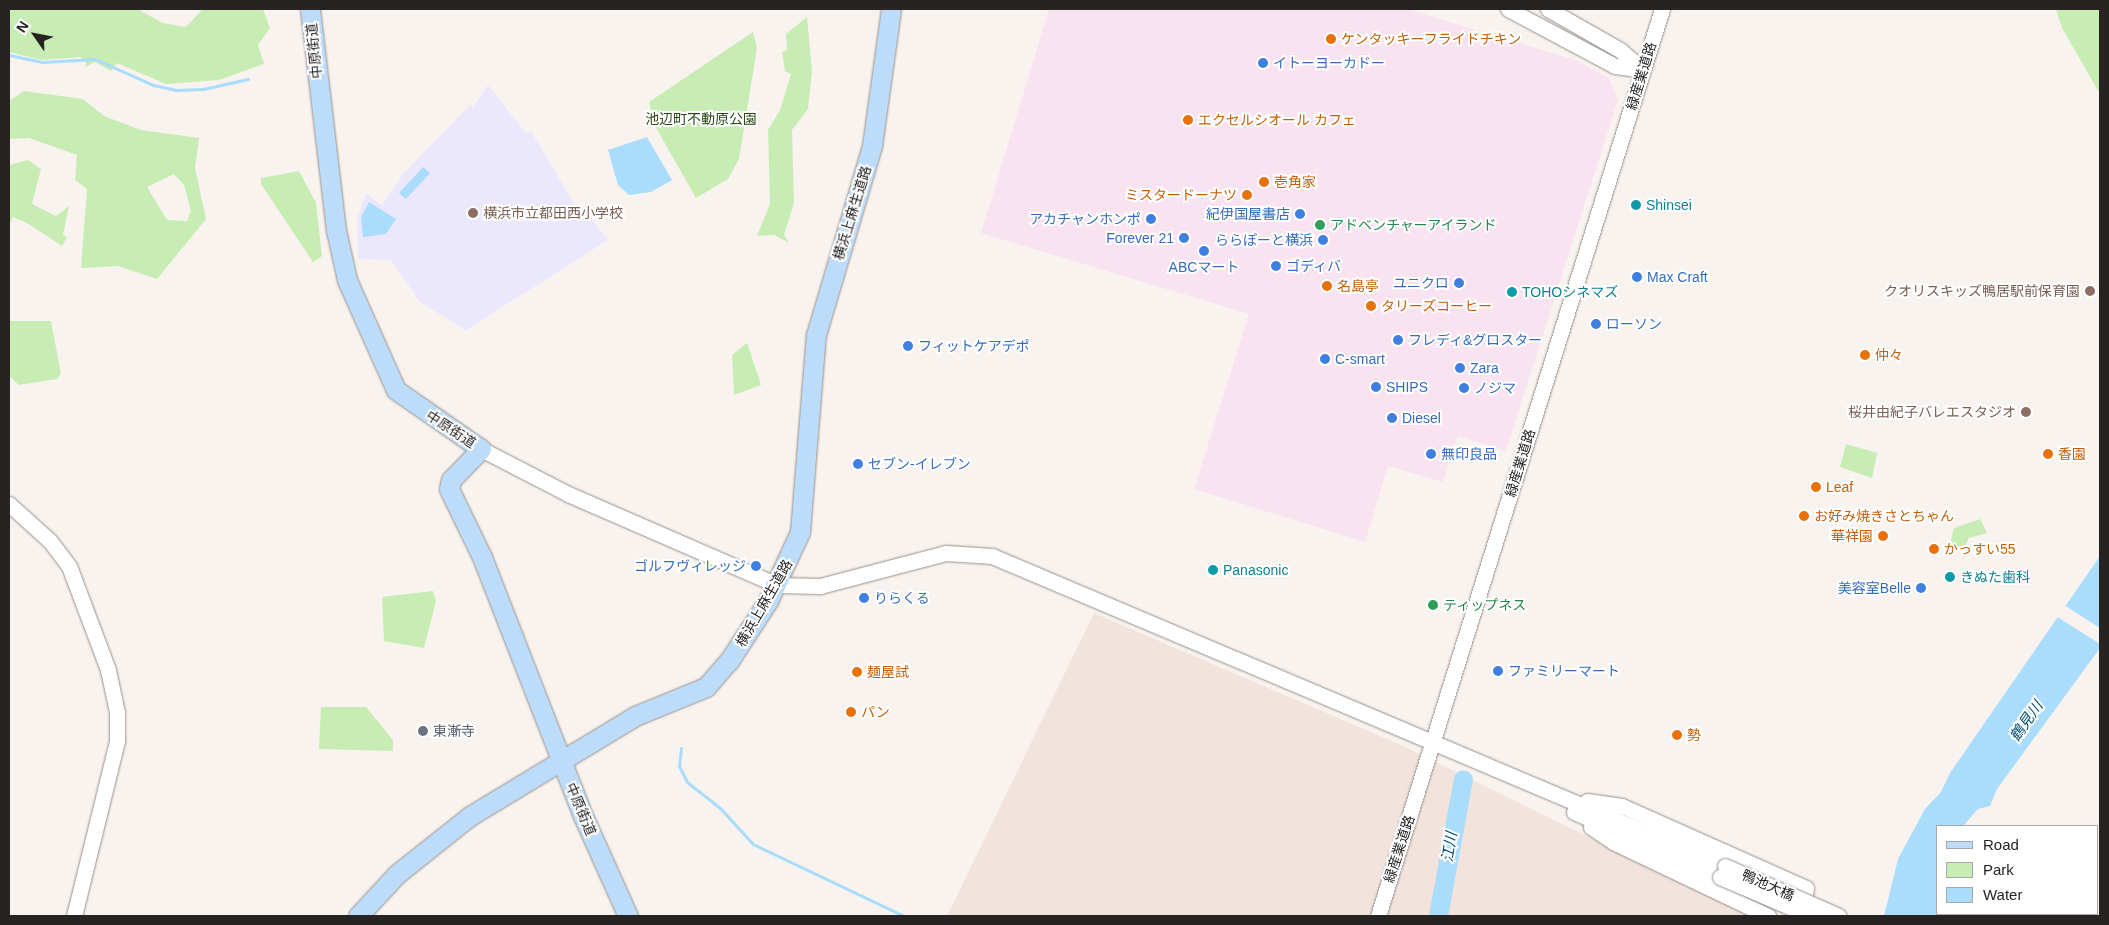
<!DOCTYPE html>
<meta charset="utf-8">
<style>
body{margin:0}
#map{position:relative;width:2109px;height:925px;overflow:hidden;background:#f9f3ef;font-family:Arial,"Noto Sans JP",sans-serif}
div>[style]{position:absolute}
.commercial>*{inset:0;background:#f9e3f1}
.built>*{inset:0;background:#f2e4dd}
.education>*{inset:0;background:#ebe7fd}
.green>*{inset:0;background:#c7edb4}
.water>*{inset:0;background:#aadcfb}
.pier>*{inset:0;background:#f9f3ef}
.stream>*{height:3px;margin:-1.5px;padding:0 1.5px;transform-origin:1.5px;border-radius:1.5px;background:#aadcfb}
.river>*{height:19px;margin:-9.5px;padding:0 9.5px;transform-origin:9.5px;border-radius:9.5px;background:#aadcfb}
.roads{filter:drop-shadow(0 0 1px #95908c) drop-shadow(0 0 1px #95908c)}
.minor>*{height:15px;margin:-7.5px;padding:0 7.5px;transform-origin:7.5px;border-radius:7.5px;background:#fff}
.major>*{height:19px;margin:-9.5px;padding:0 9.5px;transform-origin:9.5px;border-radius:9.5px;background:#bcdcfa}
.bridges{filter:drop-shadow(0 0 1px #95908c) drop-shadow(0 0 1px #95908c)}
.minor-bridge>*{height:15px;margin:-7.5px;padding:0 7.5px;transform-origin:7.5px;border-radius:7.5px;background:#fff}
.dots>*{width:14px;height:14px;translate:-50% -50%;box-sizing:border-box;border:2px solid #fff;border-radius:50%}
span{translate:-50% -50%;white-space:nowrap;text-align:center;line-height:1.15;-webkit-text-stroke:4px #fff;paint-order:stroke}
.food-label{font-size:14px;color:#c56008}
.left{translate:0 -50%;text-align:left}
.right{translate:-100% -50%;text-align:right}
.street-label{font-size:14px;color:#262322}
.shop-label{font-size:14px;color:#366cbe}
.park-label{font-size:14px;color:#2a4816}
.culture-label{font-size:14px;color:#0d838f}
.education-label{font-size:14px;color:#785e54}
.leisure-label{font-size:14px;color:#27864d}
.worship-label{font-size:14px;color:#5b616d}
.water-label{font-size:15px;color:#0b5374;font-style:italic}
.frame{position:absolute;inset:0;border:10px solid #262322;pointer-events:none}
.legend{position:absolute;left:1936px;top:825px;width:162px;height:90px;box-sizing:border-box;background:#fff;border:1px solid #a8a7a7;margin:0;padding:6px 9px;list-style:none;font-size:15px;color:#262322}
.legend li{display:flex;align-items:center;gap:10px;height:25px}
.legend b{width:25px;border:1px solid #a8a7a7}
.north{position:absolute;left:10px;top:10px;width:50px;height:50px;-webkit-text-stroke:4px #fff;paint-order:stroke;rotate:303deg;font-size:14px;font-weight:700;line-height:20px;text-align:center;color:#262322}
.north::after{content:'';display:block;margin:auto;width:18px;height:22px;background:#262322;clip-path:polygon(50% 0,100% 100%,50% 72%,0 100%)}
</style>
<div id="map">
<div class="commercial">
<i style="clip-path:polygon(1049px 9px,1407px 9px,1578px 61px,1609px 78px,1618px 100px,1506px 451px,1458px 436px,1443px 482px,1388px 466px,1365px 542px,1194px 489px,1249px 314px,981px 233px)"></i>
</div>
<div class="built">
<i style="clip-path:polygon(1094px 613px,1401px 745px,1750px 916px,947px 916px)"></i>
</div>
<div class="education">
<i style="clip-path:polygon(488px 85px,526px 133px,531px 131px,576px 207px,580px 205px,608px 240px,466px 330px,420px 302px,391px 260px,358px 259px,357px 218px,366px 193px,382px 205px,404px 173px,470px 105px,473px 107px)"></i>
</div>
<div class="green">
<i style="clip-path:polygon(9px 9px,137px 9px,163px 23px,186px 27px,203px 9px,263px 9px,270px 28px,258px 45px,264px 64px,219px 80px,166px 84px,117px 63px,111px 71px,95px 62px,85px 67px,86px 61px,80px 57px,42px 60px,9px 52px)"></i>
<i style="clip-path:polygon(2056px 9px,2100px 10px,2100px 94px,2062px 28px)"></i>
<i style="clip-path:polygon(807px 17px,812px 71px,808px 109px,792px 130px,794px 203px,784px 235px,789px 243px,774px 235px,757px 236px,770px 204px,768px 130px,780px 110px,791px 74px,785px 71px,782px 52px,787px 50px,786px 34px)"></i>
<i style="clip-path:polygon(753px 32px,757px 48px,739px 159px,728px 179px,696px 198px,655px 126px,649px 102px)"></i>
<i style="clip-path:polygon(evenodd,24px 91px,83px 99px,104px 116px,141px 130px,199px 138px,195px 168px,206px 219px,157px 279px,118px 266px,81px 268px,87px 189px,75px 180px,77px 155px,29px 138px,9px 139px,9px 101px,24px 91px,174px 174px,184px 185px,191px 211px,187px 221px,167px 220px,147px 187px,174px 174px)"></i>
<i style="clip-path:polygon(28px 160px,41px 169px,32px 204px,56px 216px,69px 206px,63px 235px,67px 237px,62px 246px,27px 223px,13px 217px,9px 224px,9px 165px)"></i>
<i style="clip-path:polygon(299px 171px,316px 203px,322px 256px,313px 262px,261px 184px,261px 178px)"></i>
<i style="clip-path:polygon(9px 321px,51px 321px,61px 374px,57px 379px,19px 385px,9px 376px)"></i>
<i style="clip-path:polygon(747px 343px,761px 385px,734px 395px,732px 355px)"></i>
<i style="clip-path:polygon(1846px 444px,1877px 453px,1872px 478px,1840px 467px)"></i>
<i style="clip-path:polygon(1980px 519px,1987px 533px,1969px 538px,1963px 551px,1949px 547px,1954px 528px)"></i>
<i style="clip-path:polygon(433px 591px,436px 601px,424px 648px,384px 641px,382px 597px)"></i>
<i style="clip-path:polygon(321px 707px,366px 707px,393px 740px,393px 751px,319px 749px)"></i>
</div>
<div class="water">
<i style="clip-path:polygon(647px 137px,672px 180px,651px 192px,629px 195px,618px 185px,608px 150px)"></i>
<i style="clip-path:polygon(423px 167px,430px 173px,406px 199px,399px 193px)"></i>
<i style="clip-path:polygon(369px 202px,396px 219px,386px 234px,363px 237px,361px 217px)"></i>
<i style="clip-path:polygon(2100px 556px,2100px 648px,1997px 789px,1990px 806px,1978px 809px,1963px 826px,1938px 826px,1939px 916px,1884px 916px,1898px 859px,1925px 809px,1941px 792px,1950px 773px)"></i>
</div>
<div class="pier">
<i style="clip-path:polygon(2064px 605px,2100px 628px,2100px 644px,2056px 616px)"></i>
</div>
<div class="stream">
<i style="left:9px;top:55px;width:34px;rotate:12deg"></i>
<i style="left:42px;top:62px;width:53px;rotate:-3.2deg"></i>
<i style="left:95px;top:59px;width:64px;rotate:24.1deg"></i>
<i style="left:153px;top:85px;width:24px;rotate:12deg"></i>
<i style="left:176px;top:90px;width:27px;rotate:-2deg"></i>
<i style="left:203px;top:89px;width:46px;rotate:-12.5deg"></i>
<i style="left:681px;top:748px;width:18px;rotate:96deg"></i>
<i style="left:679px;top:766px;width:18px;rotate:63deg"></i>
<i style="left:687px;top:782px;width:42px;rotate:38.2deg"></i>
<i style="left:720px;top:808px;width:49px;rotate:47.5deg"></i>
<i style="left:753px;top:844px;width:167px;rotate:25.5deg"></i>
</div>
<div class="river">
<i style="left:1438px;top:916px;width:139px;rotate:-79.7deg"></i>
</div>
<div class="roads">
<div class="minor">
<i style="left:1508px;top:9px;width:121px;rotate:28deg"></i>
<i style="left:1615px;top:66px;width:28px;rotate:8deg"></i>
<i style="left:1548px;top:9px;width:83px;rotate:29.7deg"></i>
<i style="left:1620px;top:50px;width:30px;rotate:41deg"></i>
<i style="left:481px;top:449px;width:98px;rotate:27.3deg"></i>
<i style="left:568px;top:494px;width:228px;rotate:23.5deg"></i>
<i style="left:777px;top:585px;width:43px;rotate:1.3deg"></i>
<i style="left:820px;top:586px;width:130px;rotate:-14.7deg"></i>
<i style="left:946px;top:553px;width:46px;rotate:3.7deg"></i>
<i style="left:992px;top:556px;width:796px;rotate:22.92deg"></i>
<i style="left:9px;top:504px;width:55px;rotate:42.1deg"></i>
<i style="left:50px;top:541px;width:31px;rotate:53deg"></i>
<i style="left:69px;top:566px;width:111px;rotate:69.4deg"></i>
<i style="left:108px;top:670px;width:43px;rotate:77.9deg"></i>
<i style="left:117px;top:712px;width:29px;rotate:90deg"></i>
<i style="left:117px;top:741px;width:180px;rotate:103.8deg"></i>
<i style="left:1587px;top:801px;width:35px;rotate:8deg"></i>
<i style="left:1622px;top:806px;width:201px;rotate:24deg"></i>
<i style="left:1806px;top:888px;width:24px;rotate:99deg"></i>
<i style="left:1574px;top:812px;width:160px;rotate:24deg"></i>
<i style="left:1591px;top:827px;width:27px;rotate:34deg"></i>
<i style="left:1613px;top:842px;width:172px;rotate:25.5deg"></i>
<i style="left:1378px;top:916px;width:950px;rotate:-72.61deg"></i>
</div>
<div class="major">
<i style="left:310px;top:9px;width:223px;rotate:83.3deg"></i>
<i style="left:336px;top:230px;width:51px;rotate:77.6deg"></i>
<i style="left:347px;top:280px;width:120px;rotate:66deg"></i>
<i style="left:396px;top:390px;width:103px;rotate:34.8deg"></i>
<i style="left:481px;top:449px;width:43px;rotate:134.1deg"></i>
<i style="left:451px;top:480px;width:9px;rotate:103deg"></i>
<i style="left:449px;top:489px;width:76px;rotate:64.1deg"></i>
<i style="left:482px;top:557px;width:278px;rotate:68.7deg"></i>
<i style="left:583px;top:816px;width:110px;rotate:65.8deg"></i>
<i style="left:358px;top:916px;width:57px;rotate:-47.1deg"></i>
<i style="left:397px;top:874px;width:93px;rotate:-38.5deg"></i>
<i style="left:470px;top:816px;width:193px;rotate:-31.2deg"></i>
<i style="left:635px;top:716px;width:77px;rotate:-22.2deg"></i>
<i style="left:706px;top:687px;width:35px;rotate:-49deg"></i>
<i style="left:729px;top:661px;width:72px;rotate:-57deg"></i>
<i style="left:768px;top:601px;width:76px;rotate:-65.1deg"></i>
<i style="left:800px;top:532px;width:198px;rotate:-85.4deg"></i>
<i style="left:816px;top:335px;width:197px;rotate:-73.5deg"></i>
<i style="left:872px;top:146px;width:138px;rotate:-82.1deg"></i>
</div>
</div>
<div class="bridges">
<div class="minor-bridge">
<i style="left:1725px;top:866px;width:124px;rotate:23.7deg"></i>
<i style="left:1720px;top:877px;width:99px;rotate:23.2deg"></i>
</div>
</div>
<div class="dots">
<i style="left:1331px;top:39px;background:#e8710a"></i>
<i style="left:1263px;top:63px;background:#3f7fe0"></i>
<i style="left:1188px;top:120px;background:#e8710a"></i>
<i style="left:1264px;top:182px;background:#e8710a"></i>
<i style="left:1247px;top:195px;background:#e8710a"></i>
<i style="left:1636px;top:205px;background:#0f9aa8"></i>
<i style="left:473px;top:213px;background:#8d6e63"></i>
<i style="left:1300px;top:214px;background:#3f7fe0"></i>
<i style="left:1151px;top:219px;background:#3f7fe0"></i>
<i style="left:1320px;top:225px;background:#2e9e5b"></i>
<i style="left:1184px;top:238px;background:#3f7fe0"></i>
<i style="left:1323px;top:240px;background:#3f7fe0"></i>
<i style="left:1204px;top:251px;background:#3f7fe0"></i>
<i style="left:1276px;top:266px;background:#3f7fe0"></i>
<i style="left:1637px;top:277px;background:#3f7fe0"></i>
<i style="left:1459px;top:283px;background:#3f7fe0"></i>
<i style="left:1327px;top:286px;background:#e8710a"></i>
<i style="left:2090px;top:291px;background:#8d6e63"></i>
<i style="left:1512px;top:292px;background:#0f9aa8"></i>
<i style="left:1371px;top:306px;background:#e8710a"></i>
<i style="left:1596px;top:324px;background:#3f7fe0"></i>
<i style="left:1398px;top:340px;background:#3f7fe0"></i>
<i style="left:908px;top:346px;background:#3f7fe0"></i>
<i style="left:1865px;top:355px;background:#e8710a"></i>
<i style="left:1325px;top:359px;background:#3f7fe0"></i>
<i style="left:1460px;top:368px;background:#3f7fe0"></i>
<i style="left:1376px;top:387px;background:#3f7fe0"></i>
<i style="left:1464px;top:388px;background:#3f7fe0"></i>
<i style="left:2026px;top:412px;background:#8d6e63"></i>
<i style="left:1392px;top:418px;background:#3f7fe0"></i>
<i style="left:1431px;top:454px;background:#3f7fe0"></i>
<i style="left:2048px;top:454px;background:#e8710a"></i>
<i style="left:858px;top:464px;background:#3f7fe0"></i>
<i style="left:1816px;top:487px;background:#e8710a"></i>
<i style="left:1804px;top:516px;background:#e8710a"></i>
<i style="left:1883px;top:536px;background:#e8710a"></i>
<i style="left:1934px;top:549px;background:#e8710a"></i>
<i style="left:756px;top:566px;background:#3f7fe0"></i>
<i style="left:1213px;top:570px;background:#0f9aa8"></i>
<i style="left:1950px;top:577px;background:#0f9aa8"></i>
<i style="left:1921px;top:588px;background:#3f7fe0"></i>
<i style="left:864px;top:598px;background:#3f7fe0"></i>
<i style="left:1433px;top:605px;background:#2e9e5b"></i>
<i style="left:1498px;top:671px;background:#3f7fe0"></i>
<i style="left:857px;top:672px;background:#e8710a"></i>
<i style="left:851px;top:712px;background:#e8710a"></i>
<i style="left:423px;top:731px;background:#6b7280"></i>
<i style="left:1677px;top:735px;background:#e8710a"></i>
</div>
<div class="food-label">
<span class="left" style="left:1341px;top:39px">ケンタッキーフライドチキン</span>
<span class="left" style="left:1198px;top:120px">エクセルシオール カフェ</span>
<span class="left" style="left:1274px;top:182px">壱角家</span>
<span class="right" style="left:1237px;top:195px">ミスタードーナツ</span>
<span class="left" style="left:1337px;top:286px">名島亭</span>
<span class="left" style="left:1381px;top:306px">タリーズコーヒー</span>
<span class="left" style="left:1875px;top:355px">仲々</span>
<span class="left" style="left:2058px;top:454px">香園</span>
<span class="left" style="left:1826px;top:487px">Leaf</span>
<span class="left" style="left:1814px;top:516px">お好み焼きさとちゃん</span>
<span class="right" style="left:1873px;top:536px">華祥園</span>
<span class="left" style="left:1944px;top:549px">かっすい55</span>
<span class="left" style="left:867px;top:672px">麺屋試</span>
<span class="left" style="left:861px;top:712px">パン</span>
<span class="left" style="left:1687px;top:735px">勢</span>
</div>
<div class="street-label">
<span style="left:314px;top:51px;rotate:-96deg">中原街道</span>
<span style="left:1641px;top:76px;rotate:-73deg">緑産業道路</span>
<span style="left:852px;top:213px;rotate:-73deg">横浜上麻生道路</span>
<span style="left:451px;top:429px;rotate:33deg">中原街道</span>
<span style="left:1520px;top:463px;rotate:-73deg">緑産業道路</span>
<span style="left:764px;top:603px;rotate:-60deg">横浜上麻生道路</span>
<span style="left:581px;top:809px;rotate:67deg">中原街道</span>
<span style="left:1399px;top:849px;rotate:-72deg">緑産業道路</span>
<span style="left:1768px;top:885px;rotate:24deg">鴨池大橋</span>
</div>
<div class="shop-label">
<span class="left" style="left:1273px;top:63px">イトーヨーカドー</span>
<span class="right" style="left:1290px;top:214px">紀伊国屋書店</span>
<span class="right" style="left:1141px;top:219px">アカチャンホンポ</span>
<span class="right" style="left:1174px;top:238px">Forever 21</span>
<span class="right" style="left:1313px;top:240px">ららぽーと横浜</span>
<span class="left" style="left:1286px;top:266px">ゴディバ</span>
<span style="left:1204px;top:267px">ABCマート</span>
<span class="left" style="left:1647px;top:277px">Max Craft</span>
<span class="right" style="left:1449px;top:283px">ユニクロ</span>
<span class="left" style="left:1606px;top:324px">ローソン</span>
<span class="left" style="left:1408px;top:340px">フレディ&amp;グロスター</span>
<span class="left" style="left:918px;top:346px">フィットケアデポ</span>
<span class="left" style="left:1335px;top:359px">C-smart</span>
<span class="left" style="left:1470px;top:368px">Zara</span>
<span class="left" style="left:1386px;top:387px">SHIPS</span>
<span class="left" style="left:1474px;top:388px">ノジマ</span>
<span class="left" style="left:1402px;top:418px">Diesel</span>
<span class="left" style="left:1441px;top:454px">無印良品</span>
<span class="left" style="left:868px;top:464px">セブン-イレブン</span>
<span class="right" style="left:746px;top:566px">ゴルフヴィレッジ</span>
<span class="right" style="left:1911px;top:588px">美容室Belle</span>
<span class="left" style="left:874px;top:598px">りらくる</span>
<span class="left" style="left:1508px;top:671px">ファミリーマート</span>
</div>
<div class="park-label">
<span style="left:701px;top:119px">池辺町不動原公園</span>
</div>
<div class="culture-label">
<span class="left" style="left:1646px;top:205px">Shinsei</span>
<span class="left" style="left:1522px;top:292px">TOHOシネマズ</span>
<span class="left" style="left:1223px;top:570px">Panasonic</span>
<span class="left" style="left:1960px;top:577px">きぬた歯科</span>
</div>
<div class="education-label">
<span class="left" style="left:483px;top:213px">横浜市立都田西小学校</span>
<span class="right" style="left:2080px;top:291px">クオリスキッズ鴨居駅前保育園</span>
<span class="right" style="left:2016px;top:412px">桜井由紀子バレエスタジオ</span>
</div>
<div class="leisure-label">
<span class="left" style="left:1330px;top:225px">アドベンチャーアイランド</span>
<span class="left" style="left:1443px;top:605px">ティップネス</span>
</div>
<div class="worship-label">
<span class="left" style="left:433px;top:731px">東漸寺</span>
</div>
<div class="water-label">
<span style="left:2026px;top:721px;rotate:-55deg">鶴見川</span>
<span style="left:1449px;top:847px;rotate:-81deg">江川</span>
</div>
<div class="frame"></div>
<ul class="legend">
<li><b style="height:6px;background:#bcdcfa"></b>Road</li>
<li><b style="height:14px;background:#c7edb4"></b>Park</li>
<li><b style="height:14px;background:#aadcfb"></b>Water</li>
</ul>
<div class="north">N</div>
</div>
